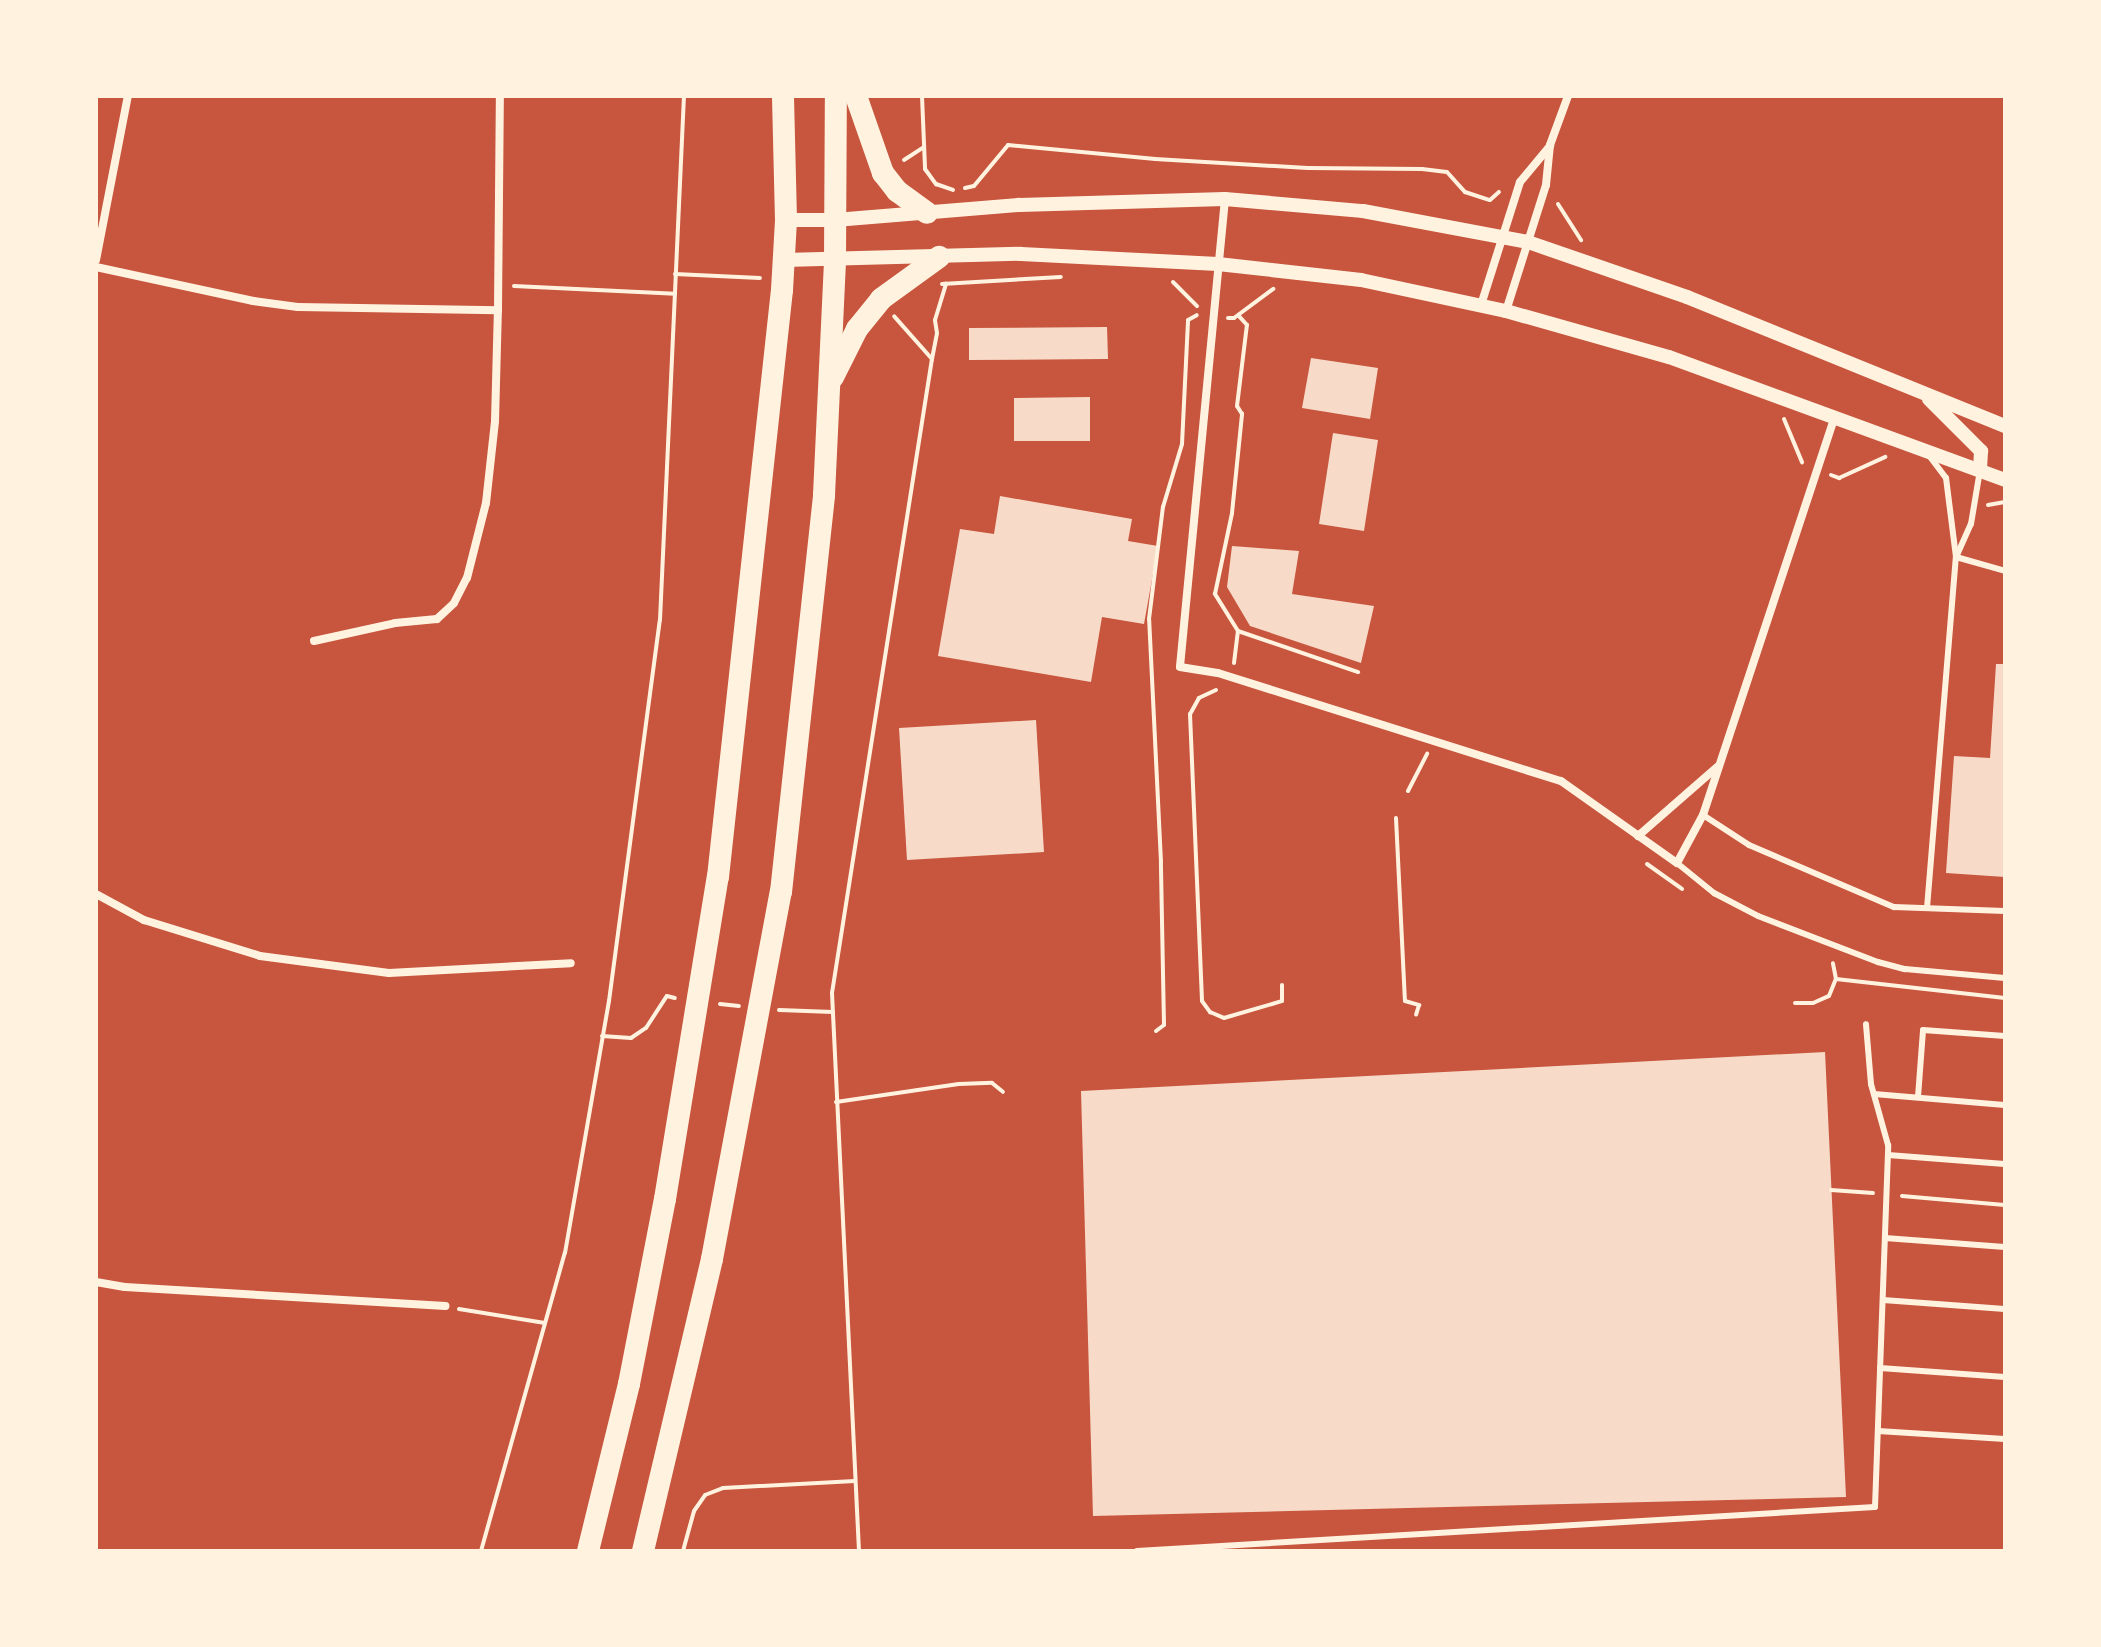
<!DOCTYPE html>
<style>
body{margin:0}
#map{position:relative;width:2101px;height:1647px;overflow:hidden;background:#c8553d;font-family:"Space Grotesk",sans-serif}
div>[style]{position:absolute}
.building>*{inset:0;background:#f7dbc8}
.path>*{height:4px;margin:-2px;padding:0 2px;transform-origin:2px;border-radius:2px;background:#fff3e0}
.service>*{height:6px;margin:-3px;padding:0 3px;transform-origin:3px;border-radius:3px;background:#fff3e0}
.minor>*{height:8px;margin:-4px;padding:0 4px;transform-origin:4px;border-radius:4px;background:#fff3e0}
.tertiary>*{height:14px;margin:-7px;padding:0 7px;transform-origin:7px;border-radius:7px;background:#fff3e0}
.trunk>*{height:22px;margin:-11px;padding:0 11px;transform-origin:11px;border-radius:11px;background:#fff3e0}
span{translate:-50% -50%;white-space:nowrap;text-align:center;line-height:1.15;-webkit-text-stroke:6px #fff3e0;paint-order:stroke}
.frame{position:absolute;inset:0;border:98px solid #fff3e0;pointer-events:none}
</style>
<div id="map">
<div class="building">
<i style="clip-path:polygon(1107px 327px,1108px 359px,969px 360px,969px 328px)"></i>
<i style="clip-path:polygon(1311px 358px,1378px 368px,1370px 419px,1302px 408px)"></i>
<i style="clip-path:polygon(1090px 397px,1090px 441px,1014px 441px,1014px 398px)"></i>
<i style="clip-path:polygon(1333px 433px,1378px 440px,1364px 531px,1319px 524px)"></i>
<i style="clip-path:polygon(1000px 496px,1132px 519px,1128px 541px,1158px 546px,1144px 624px,1102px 617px,1091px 682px,938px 656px,960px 529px,994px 534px)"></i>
<i style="clip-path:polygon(1232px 546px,1299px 551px,1292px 594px,1374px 606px,1361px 663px,1250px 626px,1227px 587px)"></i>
<i style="clip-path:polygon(1996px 664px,2005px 664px,2005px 877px,1946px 873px,1954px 756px,1990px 758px)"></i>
<i style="clip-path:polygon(1036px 720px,1044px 852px,907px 860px,899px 728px)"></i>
<i style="clip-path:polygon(1825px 1052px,1846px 1497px,1093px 1516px,1081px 1091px)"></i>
</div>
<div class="path">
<i style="left:922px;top:96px;width:73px;rotate:87.6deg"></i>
<i style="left:925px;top:169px;width:19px;rotate:54deg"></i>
<i style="left:936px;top:184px;width:18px;rotate:19deg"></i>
<i style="left:904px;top:160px;width:24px;rotate:-33deg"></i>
<i style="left:965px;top:188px;width:9px;rotate:-13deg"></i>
<i style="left:974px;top:186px;width:53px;rotate:-50.3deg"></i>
<i style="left:1008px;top:145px;width:148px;rotate:5.4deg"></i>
<i style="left:1155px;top:159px;width:153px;rotate:3.4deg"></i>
<i style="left:1308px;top:168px;width:114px;rotate:0.5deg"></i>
<i style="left:1422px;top:169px;width:25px;rotate:7deg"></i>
<i style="left:1447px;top:172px;width:27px;rotate:48deg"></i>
<i style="left:1465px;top:192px;width:26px;rotate:18deg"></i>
<i style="left:1490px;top:200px;width:12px;rotate:-42deg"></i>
<i style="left:1558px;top:204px;width:43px;rotate:57.4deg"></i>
<i style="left:675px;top:274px;width:85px;rotate:2.7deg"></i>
<i style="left:1173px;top:282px;width:34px;rotate:45deg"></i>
<i style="left:942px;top:284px;width:119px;rotate:-3.4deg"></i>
<i style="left:514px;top:286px;width:161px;rotate:2.8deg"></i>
<i style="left:1228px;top:318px;width:6px"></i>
<i style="left:1234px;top:318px;width:49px;rotate:-36.6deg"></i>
<i style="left:932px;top:359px;width:26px;rotate:-79deg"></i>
<i style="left:937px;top:333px;width:13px;rotate:-99deg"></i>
<i style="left:935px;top:320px;width:38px;rotate:-73deg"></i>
<i style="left:1784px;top:419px;width:47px;rotate:67.3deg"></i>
<i style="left:1831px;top:475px;width:9px;rotate:21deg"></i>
<i style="left:1839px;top:478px;width:51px;rotate:-24.5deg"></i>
<i style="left:1988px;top:505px;width:17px;rotate:-10deg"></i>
<i style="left:1238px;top:631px;width:127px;rotate:18.9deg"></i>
<i style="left:1234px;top:663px;width:32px;rotate:-83deg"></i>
<i style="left:1238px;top:631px;width:44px;rotate:-121.9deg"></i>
<i style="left:1215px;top:594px;width:83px;rotate:-78.1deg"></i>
<i style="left:1232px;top:513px;width:100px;rotate:-84.2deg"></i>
<i style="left:1242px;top:414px;width:9px;rotate:-122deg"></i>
<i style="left:1237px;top:406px;width:82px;rotate:-83deg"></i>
<i style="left:1247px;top:325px;width:13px;rotate:-132deg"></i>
<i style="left:1216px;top:690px;width:19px;rotate:155deg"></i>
<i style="left:1199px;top:698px;width:18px;rotate:119deg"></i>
<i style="left:1190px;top:714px;width:287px;rotate:87.6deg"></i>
<i style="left:1202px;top:1001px;width:14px;rotate:54deg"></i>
<i style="left:1210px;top:1012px;width:15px;rotate:23deg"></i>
<i style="left:1224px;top:1018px;width:60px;rotate:-16.3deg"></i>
<i style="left:1282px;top:1001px;width:16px;rotate:-90deg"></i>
<i style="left:1408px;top:791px;width:42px;rotate:-62.8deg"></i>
<i style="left:1396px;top:818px;width:183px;rotate:87.2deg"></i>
<i style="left:1405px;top:1001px;width:15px;rotate:16deg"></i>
<i style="left:1419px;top:1005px;width:10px;rotate:107deg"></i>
<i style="left:1647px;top:864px;width:43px;rotate:35.5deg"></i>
<i style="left:1836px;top:979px;width:170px;rotate:6.4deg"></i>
<i style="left:1795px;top:1003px;width:18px"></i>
<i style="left:1813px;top:1003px;width:17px;rotate:-24deg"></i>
<i style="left:1829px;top:996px;width:18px;rotate:-68deg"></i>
<i style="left:1836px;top:979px;width:16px;rotate:-101deg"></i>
<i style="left:720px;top:1004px;width:19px;rotate:6deg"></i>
<i style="left:779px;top:1010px;width:54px;rotate:2.1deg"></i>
<i style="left:1156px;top:1031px;width:10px;rotate:-37deg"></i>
<i style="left:1164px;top:1025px;width:163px;rotate:-91.1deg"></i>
<i style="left:1161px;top:862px;width:243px;rotate:-92.8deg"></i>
<i style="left:1149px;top:619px;width:113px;rotate:-82.9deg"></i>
<i style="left:1163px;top:507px;width:66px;rotate:-73.2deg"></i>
<i style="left:1182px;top:444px;width:124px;rotate:-87.2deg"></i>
<i style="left:1188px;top:320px;width:10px;rotate:-29deg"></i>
<i style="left:602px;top:1036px;width:29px;rotate:4deg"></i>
<i style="left:631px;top:1038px;width:18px;rotate:-34deg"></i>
<i style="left:646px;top:1028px;width:38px;rotate:-57deg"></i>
<i style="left:667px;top:996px;width:8px;rotate:14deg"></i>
<i style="left:836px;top:1102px;width:124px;rotate:-8.3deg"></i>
<i style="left:959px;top:1084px;width:33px;rotate:-2deg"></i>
<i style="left:992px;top:1083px;width:14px;rotate:39deg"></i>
<i style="left:1831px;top:1190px;width:42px;rotate:4.1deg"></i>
<i style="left:1902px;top:1196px;width:103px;rotate:5deg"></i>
<i style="left:459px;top:1309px;width:87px;rotate:9.2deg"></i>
<i style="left:481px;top:1551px;width:310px;rotate:-74.3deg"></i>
<i style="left:565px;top:1253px;width:256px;rotate:-80.1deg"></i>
<i style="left:609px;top:1001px;width:384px;rotate:-82.4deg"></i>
<i style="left:660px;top:620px;width:525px;rotate:-87.38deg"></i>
<i style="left:683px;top:1551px;width:41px;rotate:-74.6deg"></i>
<i style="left:694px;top:1511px;width:19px;rotate:-55deg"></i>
<i style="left:705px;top:1495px;width:19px;rotate:-21deg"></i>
<i style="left:723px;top:1488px;width:132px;rotate:-3deg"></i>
<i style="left:859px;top:1551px;width:559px;rotate:-92.77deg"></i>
<i style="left:832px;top:993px;width:642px;rotate:-81.04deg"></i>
<i style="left:932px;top:359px;width:57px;rotate:-131.5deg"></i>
</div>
<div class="service">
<i style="left:1957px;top:555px;width:34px;rotate:-66deg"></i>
<i style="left:1971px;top:524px;width:55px;rotate:-80.5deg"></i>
<i style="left:1956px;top:557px;width:51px;rotate:15.9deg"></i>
<i style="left:1703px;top:815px;width:55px;rotate:33.1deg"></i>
<i style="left:1749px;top:845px;width:158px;rotate:23.2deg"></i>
<i style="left:1894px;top:907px;width:111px;rotate:2.1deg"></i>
<i style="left:1677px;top:863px;width:48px;rotate:39deg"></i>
<i style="left:1714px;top:893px;width:50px;rotate:27.6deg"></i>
<i style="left:1758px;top:916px;width:129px;rotate:21deg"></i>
<i style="left:1878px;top:962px;width:28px;rotate:15deg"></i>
<i style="left:1905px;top:969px;width:100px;rotate:5.1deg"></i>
<i style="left:1927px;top:908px;width:352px;rotate:-85.3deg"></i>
<i style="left:1956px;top:557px;width:80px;rotate:-97.2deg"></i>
<i style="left:1946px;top:478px;width:26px;rotate:-127deg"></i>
<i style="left:1874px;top:1094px;width:131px;rotate:4.8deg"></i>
<i style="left:1918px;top:1097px;width:67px;rotate:-85.7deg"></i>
<i style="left:1923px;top:1030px;width:82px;rotate:4.2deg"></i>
<i style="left:1888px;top:1155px;width:117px;rotate:4.4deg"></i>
<i style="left:1885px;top:1238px;width:120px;rotate:4.3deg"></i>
<i style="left:1883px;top:1300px;width:122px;rotate:4.2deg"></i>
<i style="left:1880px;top:1368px;width:125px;rotate:4.1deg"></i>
<i style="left:1878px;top:1431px;width:127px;rotate:3.6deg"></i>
<i style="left:1137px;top:1551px;width:739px;rotate:-3.41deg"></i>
<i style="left:1875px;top:1507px;width:362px;rotate:-87.9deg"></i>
<i style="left:1888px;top:1145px;width:63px;rotate:-105.6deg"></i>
<i style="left:1871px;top:1084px;width:60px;rotate:-94.8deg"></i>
</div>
<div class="minor">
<i style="left:1225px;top:199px;width:470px;rotate:95.5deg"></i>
<i style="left:1180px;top:667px;width:38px;rotate:9deg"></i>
<i style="left:1218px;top:673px;width:360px;rotate:17.5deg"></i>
<i style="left:1561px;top:781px;width:142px;rotate:35.3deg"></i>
<i style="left:1677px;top:863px;width:55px;rotate:-61.6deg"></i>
<i style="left:1703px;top:815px;width:420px;rotate:-71.7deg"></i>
<i style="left:96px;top:260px;width:167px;rotate:-79deg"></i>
<i style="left:96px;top:267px;width:161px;rotate:12.2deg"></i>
<i style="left:253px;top:301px;width:45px;rotate:7.6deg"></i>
<i style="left:298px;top:307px;width:200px;rotate:0.9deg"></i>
<i style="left:498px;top:310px;width:214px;rotate:-89.5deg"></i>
<i style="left:1481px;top:305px;width:129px;rotate:-72.4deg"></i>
<i style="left:1520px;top:182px;width:47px;rotate:-50.2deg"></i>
<i style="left:1506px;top:311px;width:132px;rotate:-72.4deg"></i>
<i style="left:1546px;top:185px;width:40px;rotate:-84.3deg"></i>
<i style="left:1550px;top:145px;width:52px;rotate:-69.8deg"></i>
<i style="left:314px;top:641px;width:83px;rotate:-12.5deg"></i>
<i style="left:395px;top:623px;width:42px;rotate:-5.4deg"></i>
<i style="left:437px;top:619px;width:23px;rotate:-43deg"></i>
<i style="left:454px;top:603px;width:28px;rotate:-63deg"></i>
<i style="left:467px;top:578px;width:77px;rotate:-75.8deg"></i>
<i style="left:486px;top:503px;width:82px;rotate:-83.7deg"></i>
<i style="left:495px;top:421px;width:111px;rotate:-88.5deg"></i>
<i style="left:1638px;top:836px;width:105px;rotate:-41.1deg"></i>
<i style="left:96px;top:894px;width:55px;rotate:28.4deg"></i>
<i style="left:144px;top:920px;width:121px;rotate:17.2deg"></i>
<i style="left:260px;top:956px;width:130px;rotate:7.5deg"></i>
<i style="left:389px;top:973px;width:182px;rotate:-3.1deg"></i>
<i style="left:96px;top:1282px;width:29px;rotate:10deg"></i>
<i style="left:125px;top:1287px;width:321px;rotate:3.4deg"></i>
</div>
<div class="tertiary">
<i style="left:786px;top:220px;width:49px"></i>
<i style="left:835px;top:220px;width:185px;rotate:-4.7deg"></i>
<i style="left:1019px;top:205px;width:206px;rotate:-1.7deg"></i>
<i style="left:1225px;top:199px;width:139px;rotate:5deg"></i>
<i style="left:1363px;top:211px;width:168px;rotate:10.6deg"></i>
<i style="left:1528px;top:242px;width:168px;rotate:19.1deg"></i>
<i style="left:1687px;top:297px;width:343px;rotate:22.1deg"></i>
<i style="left:784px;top:260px;width:237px;rotate:-1.5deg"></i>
<i style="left:1021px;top:254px;width:197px;rotate:2.9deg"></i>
<i style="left:1218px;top:264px;width:144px;rotate:6.4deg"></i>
<i style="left:1361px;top:280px;width:148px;rotate:12.1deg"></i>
<i style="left:1506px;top:311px;width:169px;rotate:15.8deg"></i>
<i style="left:1669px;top:357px;width:358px;rotate:20.1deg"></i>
<i style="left:1929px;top:399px;width:74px;rotate:45deg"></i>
<i style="left:1981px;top:451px;width:19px;rotate:93deg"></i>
</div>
<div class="trunk">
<i style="left:856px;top:96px;width:82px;rotate:70.7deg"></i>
<i style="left:883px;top:173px;width:23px;rotate:52deg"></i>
<i style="left:897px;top:191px;width:37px;rotate:36deg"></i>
<i style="left:833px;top:377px;width:54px;rotate:-63.4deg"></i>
<i style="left:857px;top:329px;width:38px;rotate:-51deg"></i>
<i style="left:881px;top:299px;width:72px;rotate:-35.9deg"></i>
<i style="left:588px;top:1551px;width:172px;rotate:-76.2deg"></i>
<i style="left:629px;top:1384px;width:188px;rotate:-79deg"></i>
<i style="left:665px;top:1199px;width:326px;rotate:-80.7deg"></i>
<i style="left:718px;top:877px;width:590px;rotate:-83.78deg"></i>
<i style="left:782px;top:290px;width:70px;rotate:-86.7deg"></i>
<i style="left:786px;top:220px;width:124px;rotate:-91.4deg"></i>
<i style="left:643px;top:1551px;width:300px;rotate:-76.7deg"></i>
<i style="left:712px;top:1259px;width:373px;rotate:-79.4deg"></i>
<i style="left:781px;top:892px;width:399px;rotate:-83.8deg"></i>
<i style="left:824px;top:495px;width:234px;rotate:-87.3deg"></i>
<i style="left:835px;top:261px;width:165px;rotate:-89.7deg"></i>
</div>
<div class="frame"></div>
</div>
